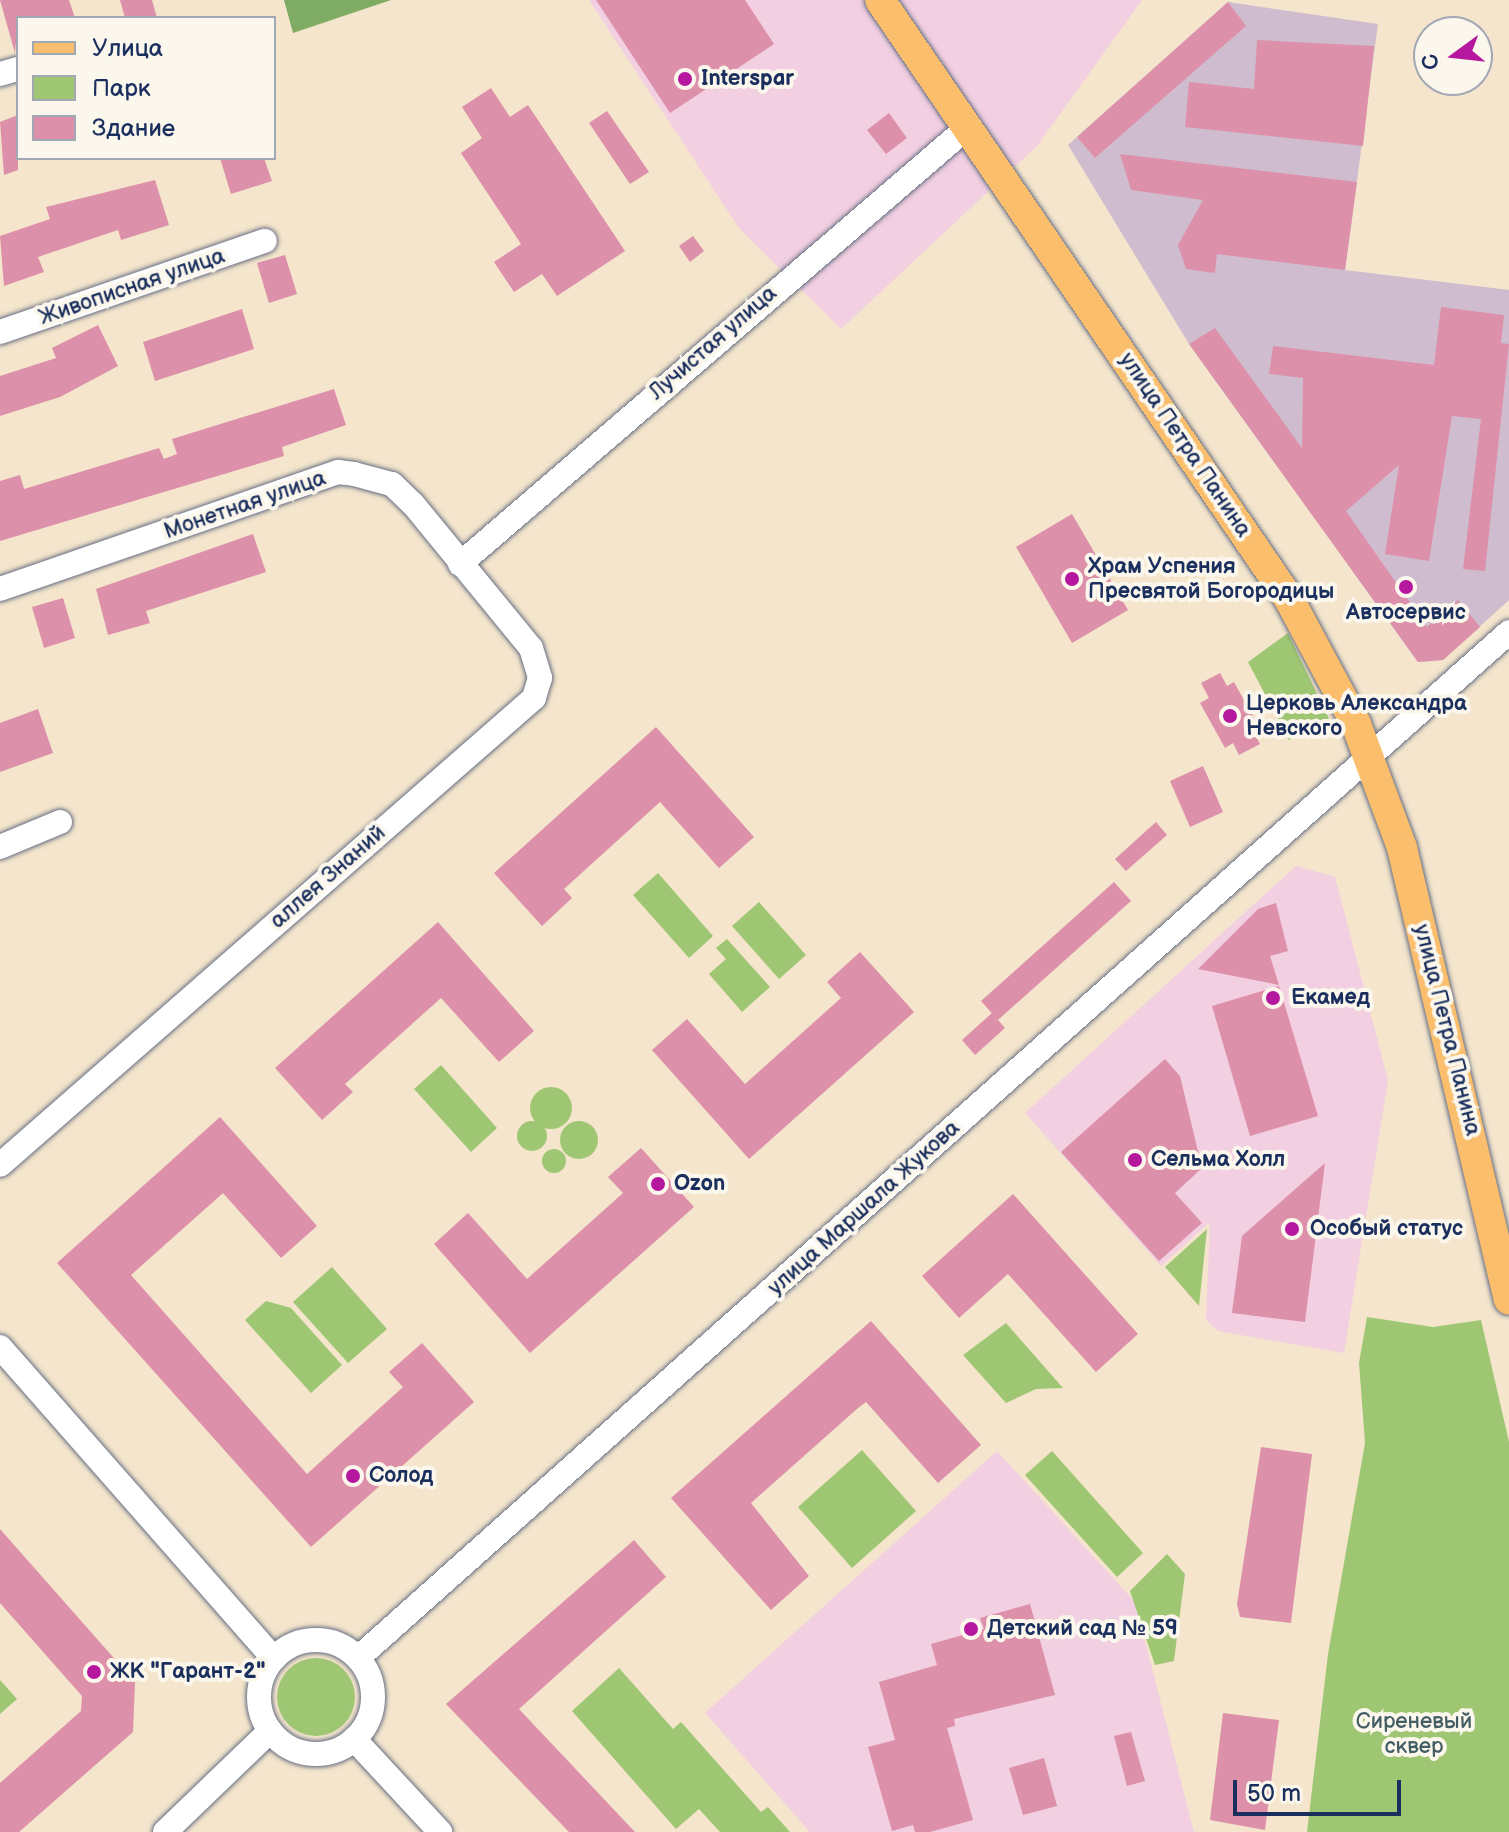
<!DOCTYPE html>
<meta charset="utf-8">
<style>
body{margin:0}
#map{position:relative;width:1509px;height:1832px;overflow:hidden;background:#f4e5cc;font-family:"Balsamiq Sans",sans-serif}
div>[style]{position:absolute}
.built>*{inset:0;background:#f2cfe1}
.industrial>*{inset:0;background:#cfbdcf}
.green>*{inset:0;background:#9fc773}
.round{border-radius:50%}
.forest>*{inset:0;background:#7fac65}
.building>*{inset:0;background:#dd90a9}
.roads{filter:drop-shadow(0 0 2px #676f84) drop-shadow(0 0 2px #676f84)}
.minor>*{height:24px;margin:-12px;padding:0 12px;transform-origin:12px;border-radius:12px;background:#fff}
.minor>.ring{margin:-12px;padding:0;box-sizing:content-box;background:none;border:24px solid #fff;border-radius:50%}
.major>*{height:30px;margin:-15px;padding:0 15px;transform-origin:15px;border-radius:15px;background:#fabe6d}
.dots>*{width:22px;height:22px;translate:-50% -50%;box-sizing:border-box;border:4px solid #fbf7ec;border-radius:50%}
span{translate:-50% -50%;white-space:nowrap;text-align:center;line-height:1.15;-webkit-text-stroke:8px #fbf7ec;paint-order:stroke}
.poi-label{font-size:22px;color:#1b2f5e;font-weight:700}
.left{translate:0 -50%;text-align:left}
.street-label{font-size:22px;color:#1b2f5e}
.park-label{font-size:22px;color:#435d64}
.legend{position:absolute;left:16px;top:16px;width:260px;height:144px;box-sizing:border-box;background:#fbf7ec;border:2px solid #a1a7b3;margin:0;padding:10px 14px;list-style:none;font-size:24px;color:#1b2f5e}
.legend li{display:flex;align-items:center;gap:16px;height:40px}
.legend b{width:40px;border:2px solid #a1a7b3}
.north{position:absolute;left:1413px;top:16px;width:80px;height:80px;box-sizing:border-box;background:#fbf7ec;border:2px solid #a1a7b3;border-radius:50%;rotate:255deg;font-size:22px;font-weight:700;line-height:32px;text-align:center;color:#1b2f5e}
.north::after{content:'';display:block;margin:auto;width:28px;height:36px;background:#b5179e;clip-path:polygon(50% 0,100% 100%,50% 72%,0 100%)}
.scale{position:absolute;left:1233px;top:1780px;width:168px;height:36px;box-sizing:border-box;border:4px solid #1b2f5e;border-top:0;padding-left:10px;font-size:24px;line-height:28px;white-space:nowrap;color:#1b2f5e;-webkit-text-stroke:6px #fbf7ec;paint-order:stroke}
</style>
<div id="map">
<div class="built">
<i style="clip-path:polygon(589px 0,1142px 0,1037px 146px,841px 329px,739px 228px)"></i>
<i style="clip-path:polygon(1296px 866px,1335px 877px,1388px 1080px,1344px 1353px,1218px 1331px,1206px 1320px,1210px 1222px,1161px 1266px,1025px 1113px)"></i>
<i style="clip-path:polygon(997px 1451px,1135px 1602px,1194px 1832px,810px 1832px,705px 1713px)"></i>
</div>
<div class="industrial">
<i style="clip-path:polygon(1228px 2px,1378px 24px,1345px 270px,1509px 290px,1509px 600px,1443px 660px,1418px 662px,1189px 344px,1068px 145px)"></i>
</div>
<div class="green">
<i style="clip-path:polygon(1288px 633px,1330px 721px,1289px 740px,1248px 662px)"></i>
<i style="clip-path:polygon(658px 873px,713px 936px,689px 958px,633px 895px)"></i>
<i style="clip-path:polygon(759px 902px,806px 955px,779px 979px,732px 926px)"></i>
<i style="clip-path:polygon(727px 939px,770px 987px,742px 1012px,709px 974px,726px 959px,716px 948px)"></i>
<i style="clip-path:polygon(441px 1065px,497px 1128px,471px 1152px,414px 1089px)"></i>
<i class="round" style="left:530px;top:1087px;width:42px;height:42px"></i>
<i class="round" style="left:560px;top:1121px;width:38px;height:38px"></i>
<i class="round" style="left:517px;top:1121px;width:30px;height:30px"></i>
<i class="round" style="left:542px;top:1149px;width:24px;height:24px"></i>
<i style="clip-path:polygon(1207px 1229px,1199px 1306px,1165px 1267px)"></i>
<i style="clip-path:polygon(332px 1267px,387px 1329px,348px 1363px,293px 1302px)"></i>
<i style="clip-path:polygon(266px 1301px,291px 1308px,342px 1365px,311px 1393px,245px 1320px)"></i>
<i style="clip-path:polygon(1367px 1317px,1433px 1327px,1481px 1320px,1509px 1442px,1509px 1832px,1307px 1832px,1328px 1654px,1365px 1443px,1359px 1363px)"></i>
<i style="clip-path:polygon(1006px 1323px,1063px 1388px,1036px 1389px,1006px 1403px,963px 1355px)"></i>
<i style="clip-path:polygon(862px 1450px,916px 1511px,852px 1568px,798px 1507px)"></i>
<i style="clip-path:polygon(1052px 1451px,1143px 1553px,1117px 1577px,1025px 1475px)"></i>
<i style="clip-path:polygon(1167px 1554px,1185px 1574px,1174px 1661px,1155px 1665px,1130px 1591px)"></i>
<i class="round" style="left:277px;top:1658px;width:78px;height:78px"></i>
<i style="clip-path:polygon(619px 1668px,673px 1729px,681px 1722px,761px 1812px,768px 1807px,790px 1832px,720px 1832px,699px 1809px,676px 1829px,572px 1711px)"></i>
<i style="clip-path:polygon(0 1680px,17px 1699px,0 1714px)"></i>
</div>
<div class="forest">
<i style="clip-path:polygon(284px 0,391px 0,293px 33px)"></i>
</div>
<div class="building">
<i style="clip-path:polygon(0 0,69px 0,75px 18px,18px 18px,15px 53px)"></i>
<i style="clip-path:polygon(120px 0,152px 0,157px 18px,125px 18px)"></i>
<i style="clip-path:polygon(596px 0,745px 0,774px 44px,670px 113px)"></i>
<i style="clip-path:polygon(1228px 2px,1246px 26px,1095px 158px,1077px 137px)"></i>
<i style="clip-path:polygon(1257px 40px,1374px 46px,1363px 146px,1185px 127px,1189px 82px,1254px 89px)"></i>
<i style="clip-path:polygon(491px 88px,510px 117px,528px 105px,625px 251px,557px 296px,542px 274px,514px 292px,494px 262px,521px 244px,461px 153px,482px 138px,462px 107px)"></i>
<i style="clip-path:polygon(607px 111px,649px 172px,630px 184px,589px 123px)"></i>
<i style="clip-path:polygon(889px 113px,907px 138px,886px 154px,867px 130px)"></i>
<i style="clip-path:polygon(18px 115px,18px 170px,4px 175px,0 122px)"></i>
<i style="clip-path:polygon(1120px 154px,1357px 182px,1345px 270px,1217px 254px,1215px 273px,1186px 269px,1178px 245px,1203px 200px,1131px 190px)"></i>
<i style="clip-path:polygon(220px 158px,264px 158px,272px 181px,231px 194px)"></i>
<i style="clip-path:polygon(155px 180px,169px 225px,121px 240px,118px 230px,38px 257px,44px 272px,4px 286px,0 236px,50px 219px,46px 207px)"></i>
<i style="clip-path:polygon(693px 236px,704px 251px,690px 262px,679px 246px)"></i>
<i style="clip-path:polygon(285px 255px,297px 294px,269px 303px,257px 263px)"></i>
<i style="clip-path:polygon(1441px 307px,1504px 315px,1501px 343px,1509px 344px,1485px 571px,1463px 569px,1481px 419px,1452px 416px,1429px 561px,1385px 554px,1399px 465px,1346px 511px,1427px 627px,1458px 600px,1480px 627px,1443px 660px,1418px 662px,1189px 344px,1215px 328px,1302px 448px,1303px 378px,1269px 374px,1273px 346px,1434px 365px)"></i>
<i style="clip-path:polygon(242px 309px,254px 349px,155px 381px,143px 342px)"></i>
<i style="clip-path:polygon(98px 325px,118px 366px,60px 397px,0 416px,0 376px,56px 358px,52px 348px)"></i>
<i style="clip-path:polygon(334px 389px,346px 425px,282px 447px,284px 456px,0 541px,0 481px,20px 475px,24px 489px,159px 448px,164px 459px,177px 454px,172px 439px)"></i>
<i style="clip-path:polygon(1072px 514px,1128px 610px,1072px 643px,1016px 547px)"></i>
<i style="clip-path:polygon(253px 534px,266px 572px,146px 611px,150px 623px,108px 635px,96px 589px)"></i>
<i style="clip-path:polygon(63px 598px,75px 638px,44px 648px,32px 607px)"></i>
<i style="clip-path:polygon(1220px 673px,1227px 686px,1234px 682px,1260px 729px,1254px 733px,1260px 744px,1239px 755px,1233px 743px,1225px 748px,1200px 703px,1209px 698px,1201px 683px)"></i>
<i style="clip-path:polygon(38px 709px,53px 753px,0 772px,0 723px)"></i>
<i style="clip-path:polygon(656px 727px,754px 837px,719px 868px,660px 802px,564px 889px,572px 898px,542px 926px,494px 873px)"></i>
<i style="clip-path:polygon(1203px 766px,1223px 812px,1190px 827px,1170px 781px)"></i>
<i style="clip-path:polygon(1156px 822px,1167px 835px,1126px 871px,1115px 859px)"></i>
<i style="clip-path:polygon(1114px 882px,1131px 901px,998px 1020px,981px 1001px)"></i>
<i style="clip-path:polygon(1276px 903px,1288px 951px,1270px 956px,1279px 985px,1198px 969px,1258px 909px)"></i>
<i style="clip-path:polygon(438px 922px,534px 1031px,499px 1062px,441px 998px,345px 1084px,353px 1092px,322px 1120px,275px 1068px)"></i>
<i style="clip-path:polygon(860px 952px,914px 1012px,749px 1159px,652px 1050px,687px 1019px,745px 1084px,841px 998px,827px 982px)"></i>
<i style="clip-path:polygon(1279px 986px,1318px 1116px,1250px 1136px,1212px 1006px)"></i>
<i style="clip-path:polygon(992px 1013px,1005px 1028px,975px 1055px,962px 1040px)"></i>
<i style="clip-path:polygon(1165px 1059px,1180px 1076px,1202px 1168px,1175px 1193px,1202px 1223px,1159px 1261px,1061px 1152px)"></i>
<i style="clip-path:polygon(220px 1117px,317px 1226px,281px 1258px,223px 1193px,131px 1275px,307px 1474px,403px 1387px,389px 1372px,422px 1343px,474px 1402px,311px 1547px,57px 1263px)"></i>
<i style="clip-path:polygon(641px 1148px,694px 1207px,530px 1353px,434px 1244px,468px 1213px,527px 1279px,623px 1193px,608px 1177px)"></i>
<i style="clip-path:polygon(1325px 1163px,1305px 1322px,1232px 1313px,1242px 1236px)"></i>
<i style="clip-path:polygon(1013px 1194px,1138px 1334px,1096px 1372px,1008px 1274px,959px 1318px,922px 1276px)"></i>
<i style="clip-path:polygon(871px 1321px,981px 1445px,938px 1483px,866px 1402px,858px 1408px,751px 1503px,809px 1576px,771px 1610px,671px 1498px)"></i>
<i style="clip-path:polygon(1261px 1447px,1312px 1454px,1291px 1623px,1240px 1617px,1237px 1604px)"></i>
<i style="clip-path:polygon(0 1529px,135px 1682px,133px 1732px,19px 1832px,0 1832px,0 1783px,81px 1711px,82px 1696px,0 1603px)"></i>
<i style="clip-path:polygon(634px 1540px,666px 1577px,519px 1709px,635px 1832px,569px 1832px,446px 1704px)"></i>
<i style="clip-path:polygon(1030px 1604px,1055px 1695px,954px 1719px,955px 1726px,947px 1728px,973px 1820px,930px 1832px,915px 1832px,913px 1825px,892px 1831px,868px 1747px,895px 1740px,879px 1682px,937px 1665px,931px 1644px,984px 1629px,980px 1618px)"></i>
<i style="clip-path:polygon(1223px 1713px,1279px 1720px,1265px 1830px,1210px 1820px)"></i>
<i style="clip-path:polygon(1131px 1732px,1145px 1781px,1127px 1786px,1114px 1736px)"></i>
<i style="clip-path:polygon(1044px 1758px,1057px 1806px,1023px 1815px,1009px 1768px)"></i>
</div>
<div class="roads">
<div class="minor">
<i style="left:0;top:74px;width:19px;rotate:-16deg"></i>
<i style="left:0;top:332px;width:280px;rotate:-19deg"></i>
<i style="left:460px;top:564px;width:672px;rotate:-40.71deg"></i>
<i style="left:0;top:589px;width:358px;rotate:-19.1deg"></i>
<i style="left:338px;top:472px;width:16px;rotate:7deg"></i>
<i style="left:354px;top:474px;width:39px;rotate:15deg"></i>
<i style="left:392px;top:484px;width:29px;rotate:44deg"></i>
<i style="left:413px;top:504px;width:186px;rotate:50.7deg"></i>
<i style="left:531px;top:648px;width:31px;rotate:73deg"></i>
<i style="left:540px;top:678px;width:21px;rotate:107deg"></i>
<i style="left:534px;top:698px;width:709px;rotate:138.83deg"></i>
<i style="left:0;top:847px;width:65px;rotate:-22.6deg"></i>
<i style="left:0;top:1347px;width:415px;rotate:48.7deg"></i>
<i class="ring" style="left:259px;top:1640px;width:90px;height:90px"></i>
<i style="left:358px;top:1658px;width:1542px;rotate:-41.71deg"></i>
<i style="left:354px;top:1739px;width:127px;rotate:47.2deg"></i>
<i style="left:165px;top:1832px;width:146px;rotate:-43.9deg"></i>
</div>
<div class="major">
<i style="left:880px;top:0;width:725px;rotate:55.67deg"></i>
<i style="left:1289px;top:599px;width:142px;rotate:61.8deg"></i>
<i style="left:1356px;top:724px;width:132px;rotate:69.6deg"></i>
<i style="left:1402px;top:848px;width:464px;rotate:76.7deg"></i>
</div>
</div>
<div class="dots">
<i style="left:685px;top:79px;background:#b5179e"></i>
<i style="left:1072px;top:579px;background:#b5179e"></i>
<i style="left:1406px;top:587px;background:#b5179e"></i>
<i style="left:1230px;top:716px;background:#b5179e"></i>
<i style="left:1273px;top:998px;background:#b5179e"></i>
<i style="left:1135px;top:1160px;background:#b5179e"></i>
<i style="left:658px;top:1184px;background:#b5179e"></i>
<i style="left:1292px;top:1229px;background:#b5179e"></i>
<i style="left:353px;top:1476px;background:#b5179e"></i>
<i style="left:971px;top:1629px;background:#b5179e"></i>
<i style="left:94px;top:1672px;background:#b5179e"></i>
</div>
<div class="poi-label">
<span class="left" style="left:701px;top:79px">Interspar</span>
<span class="left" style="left:1088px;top:579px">Храм Успения<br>Пресвятой Богородицы</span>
<span style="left:1406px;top:613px">Автосервис</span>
<span class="left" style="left:1246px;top:716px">Церковь Александра<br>Невского</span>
<span class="left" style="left:1291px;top:998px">Екамед</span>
<span class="left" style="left:1151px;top:1160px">Сельма Холл</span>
<span class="left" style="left:674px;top:1184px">Ozon</span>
<span class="left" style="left:1310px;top:1229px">Особый статус</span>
<span class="left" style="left:369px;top:1476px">Солод</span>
<span class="left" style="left:987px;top:1629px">Детский сад № 59</span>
<span class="left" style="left:110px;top:1672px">ЖК "Гарант-2"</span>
</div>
<div class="street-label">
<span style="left:132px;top:287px;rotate:-19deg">Живописная улица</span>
<span style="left:713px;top:343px;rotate:-41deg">Лучистая улица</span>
<span style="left:1185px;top:445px;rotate:56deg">улица Петра Панина</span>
<span style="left:245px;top:505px;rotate:-19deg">Монетная улица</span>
<span style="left:328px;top:877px;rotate:-41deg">аллея Знаний</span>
<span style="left:1447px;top:1030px;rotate:76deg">улица Петра Панина</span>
<span style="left:864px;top:1208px;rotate:-42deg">улица Маршала Жукова</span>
</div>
<div class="park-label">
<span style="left:1414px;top:1734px">Сиреневый<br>сквер</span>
</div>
<ul class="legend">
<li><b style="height:10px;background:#fabe6d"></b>Улица</li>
<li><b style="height:22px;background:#9fc773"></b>Парк</li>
<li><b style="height:22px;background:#dd90a9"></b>Здание</li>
</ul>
<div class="north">С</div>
<div class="scale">50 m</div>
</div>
